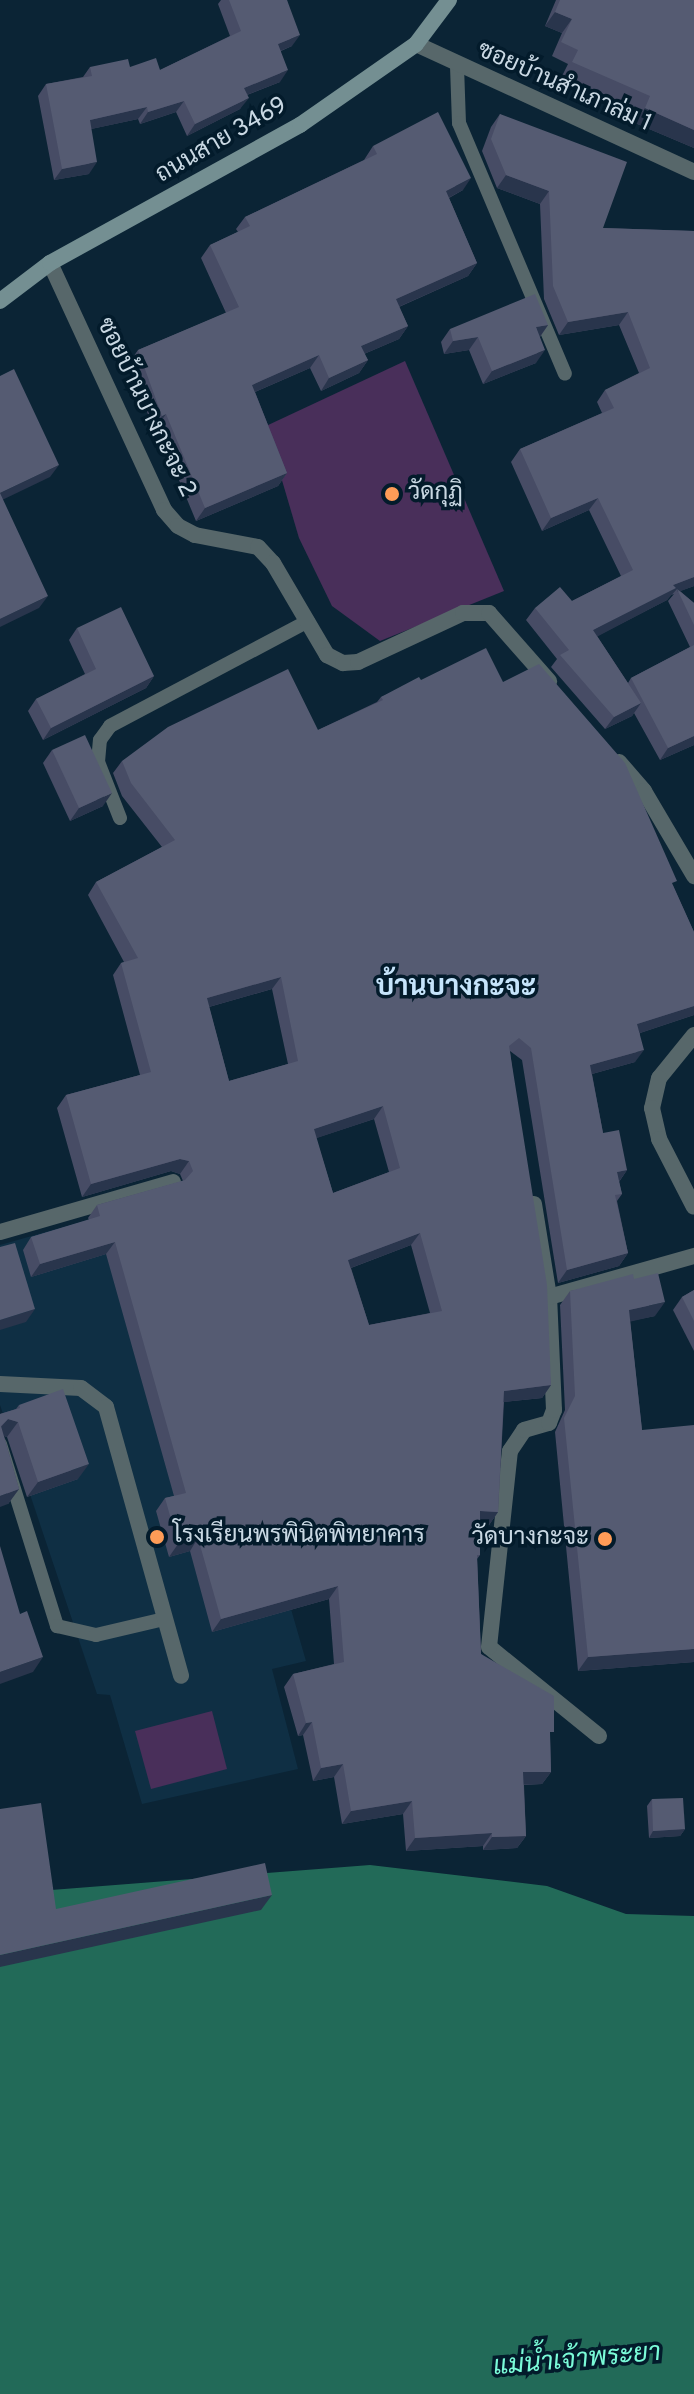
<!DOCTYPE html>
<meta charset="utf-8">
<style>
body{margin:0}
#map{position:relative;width:694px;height:2394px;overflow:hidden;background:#0b2435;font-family:Overpass,Sarabun,sans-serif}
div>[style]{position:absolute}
.built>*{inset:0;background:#0f2f44}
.green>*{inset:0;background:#492f5a}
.water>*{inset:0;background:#226a58}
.lane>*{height:14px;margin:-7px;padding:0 7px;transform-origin:7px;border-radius:7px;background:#57676a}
.street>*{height:16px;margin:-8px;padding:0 8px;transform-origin:8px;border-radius:8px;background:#57676a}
.secondary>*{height:16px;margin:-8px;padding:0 8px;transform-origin:8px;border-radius:8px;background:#748f92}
.wall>*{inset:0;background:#474c65}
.shaded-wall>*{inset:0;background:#29354c}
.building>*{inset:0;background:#555b72}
.dots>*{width:22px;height:22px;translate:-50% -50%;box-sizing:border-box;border:4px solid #031b2b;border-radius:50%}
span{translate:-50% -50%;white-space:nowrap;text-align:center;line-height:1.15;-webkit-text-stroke:7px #031b2b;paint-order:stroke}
.street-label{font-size:24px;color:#c9d8e3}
.poi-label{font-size:24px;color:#c9d8e3}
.left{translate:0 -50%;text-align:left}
.right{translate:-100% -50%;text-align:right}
.water-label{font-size:26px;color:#7afbd8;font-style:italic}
.quarter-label{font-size:28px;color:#c6e4fb;font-weight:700}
</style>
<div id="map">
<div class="built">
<i style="clip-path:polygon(172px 1196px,306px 1661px,272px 1669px,298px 1769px,142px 1804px,110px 1695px,97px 1694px,0 1405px,0 1245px)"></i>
</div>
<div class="green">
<i style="clip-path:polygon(405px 361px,504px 591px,380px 641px,332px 606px,299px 538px,266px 426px)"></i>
<i style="clip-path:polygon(212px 1711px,227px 1769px,151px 1789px,135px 1731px)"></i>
</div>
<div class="water">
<i style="clip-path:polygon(370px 1865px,547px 1886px,626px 1914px,694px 1916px,694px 2394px,0 2394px,0 1894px)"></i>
</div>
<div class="lane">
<i style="left:457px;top:66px;width:57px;rotate:88deg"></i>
<i style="left:459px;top:123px;width:272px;rotate:67.1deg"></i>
<i style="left:120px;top:818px;width:60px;rotate:-111.4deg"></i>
<i style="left:98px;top:762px;width:22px;rotate:-85deg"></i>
<i style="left:100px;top:740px;width:17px;rotate:-54deg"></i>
<i style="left:110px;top:726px;width:224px;rotate:-27.9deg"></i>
<i style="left:0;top:1444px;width:191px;rotate:72.6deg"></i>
<i style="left:57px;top:1626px;width:40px;rotate:13deg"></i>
<i style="left:96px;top:1635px;width:70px;rotate:-13.2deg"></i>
</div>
<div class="street">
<i style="left:416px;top:44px;width:306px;rotate:24.7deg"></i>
<i style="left:50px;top:263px;width:272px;rotate:65.2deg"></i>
<i style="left:164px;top:510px;width:21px;rotate:49deg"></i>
<i style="left:178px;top:526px;width:19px;rotate:28deg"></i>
<i style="left:195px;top:535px;width:64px;rotate:10.8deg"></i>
<i style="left:258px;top:547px;width:22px;rotate:47deg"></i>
<i style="left:273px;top:563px;width:107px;rotate:59.6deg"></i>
<i style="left:327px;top:655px;width:18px;rotate:27deg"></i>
<i style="left:343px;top:663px;width:15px;rotate:-4deg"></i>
<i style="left:358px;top:662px;width:116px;rotate:-25deg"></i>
<i style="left:463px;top:613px;width:26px"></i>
<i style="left:489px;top:613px;width:91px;rotate:48.6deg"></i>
<i style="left:619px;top:762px;width:38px;rotate:49deg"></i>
<i style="left:644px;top:791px;width:99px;rotate:59.5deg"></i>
<i style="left:694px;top:1035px;width:55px;rotate:129.1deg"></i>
<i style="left:659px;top:1078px;width:31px;rotate:103deg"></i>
<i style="left:652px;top:1108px;width:32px;rotate:77deg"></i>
<i style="left:659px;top:1139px;width:76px;rotate:62.8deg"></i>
<i style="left:534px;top:1204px;width:94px;rotate:80.8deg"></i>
<i style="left:0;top:1232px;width:180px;rotate:-16.1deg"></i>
<i style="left:0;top:1384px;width:81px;rotate:2.8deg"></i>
<i style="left:81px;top:1388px;width:31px;rotate:37deg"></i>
<i style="left:106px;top:1407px;width:279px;rotate:74.4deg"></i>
<i style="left:599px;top:1736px;width:141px;rotate:-141deg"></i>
<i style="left:489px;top:1647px;width:197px;rotate:-83.9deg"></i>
<i style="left:510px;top:1451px;width:25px;rotate:-56deg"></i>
<i style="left:524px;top:1430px;width:26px;rotate:-16deg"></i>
<i style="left:549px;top:1423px;width:14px;rotate:-69deg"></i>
<i style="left:554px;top:1410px;width:113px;rotate:-92.5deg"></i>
<i style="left:549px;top:1297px;width:151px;rotate:-15.8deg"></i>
</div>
<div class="secondary">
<i style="left:0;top:301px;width:63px;rotate:-37.2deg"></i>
<i style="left:50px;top:263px;width:286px;rotate:-28.9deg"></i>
<i style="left:300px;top:125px;width:141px;rotate:-34.9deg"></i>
<i style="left:416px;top:44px;width:55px;rotate:-53.1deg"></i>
</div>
<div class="wall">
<i style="clip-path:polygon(221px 0,287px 0,292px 46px,281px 51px,280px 82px,247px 95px,240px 109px,187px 136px,176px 112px,140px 124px,138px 119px,91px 129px,89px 174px,54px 180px,38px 96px,46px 84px,83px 77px,90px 67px,130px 67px,160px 70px,230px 36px,218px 4px)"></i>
<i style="clip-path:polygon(556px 0,694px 0,694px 148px,635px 123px,640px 110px,562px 76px,568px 64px,552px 56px,562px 33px,545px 26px)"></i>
<i style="clip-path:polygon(evenodd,500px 114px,603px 228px,694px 231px,694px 586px,680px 591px,694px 603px,694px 745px,660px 760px,634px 713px,632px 716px,605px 729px,551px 667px,557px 659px,526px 620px,535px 608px,572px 601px,621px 576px,589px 510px,542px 531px,511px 462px,520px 449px,602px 413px,597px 402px,605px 390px,639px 373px,619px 325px,559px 335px,544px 299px,540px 204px,497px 188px,482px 151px,491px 127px,500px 114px,674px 594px,668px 601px,690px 647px,631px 678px,628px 683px,597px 636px,667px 600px,671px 595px,674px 594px)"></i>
<i style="clip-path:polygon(373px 146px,463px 190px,449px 198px,477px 263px,468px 276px,399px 307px,408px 326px,399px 339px,364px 354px,368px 360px,359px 373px,321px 391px,310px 368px,255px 392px,287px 473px,278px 486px,196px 521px,157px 427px,153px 428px,129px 363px,138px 350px,226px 313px,201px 258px,210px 245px,238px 232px,236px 229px,245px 217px,364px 160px)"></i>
<i style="clip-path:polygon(548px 325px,540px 337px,536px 363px,483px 384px,469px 350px,444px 354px,441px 342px,450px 329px)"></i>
<i style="clip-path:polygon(77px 628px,154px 676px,146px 688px,43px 740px,28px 711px,36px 699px,85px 674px,69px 640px)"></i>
<i style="clip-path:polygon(evenodd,421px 680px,503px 682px,673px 886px,694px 932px,694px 1015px,640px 1033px,635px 1062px,592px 1074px,603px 1133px,627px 1170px,619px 1182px,622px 1194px,617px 1201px,628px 1253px,619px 1266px,558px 1283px,522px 1060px,510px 1051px,551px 1385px,542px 1398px,504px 1402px,498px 1512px,489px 1525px,480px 1524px,480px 1555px,477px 1559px,481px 1654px,550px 1738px,551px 1772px,542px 1784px,524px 1785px,526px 1836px,517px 1848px,483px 1850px,483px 1846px,406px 1851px,403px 1814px,342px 1824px,334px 1777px,313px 1781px,303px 1735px,298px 1736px,284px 1687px,293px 1674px,334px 1664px,329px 1599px,212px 1632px,190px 1551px,169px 1557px,156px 1511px,165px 1498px,174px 1496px,106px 1254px,31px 1277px,23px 1250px,31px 1237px,89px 1220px,88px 1218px,97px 1205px,183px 1181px,180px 1174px,171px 1171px,82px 1197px,57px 1108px,66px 1095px,140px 1075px,113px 975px,121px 963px,124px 962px,88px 895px,96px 882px,162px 847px,122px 796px,113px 773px,122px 761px,318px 730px,377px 702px,381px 697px,421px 680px,272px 989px,288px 1064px,229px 1081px,209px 1007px,272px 989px,421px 680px,374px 1119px,389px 1172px,333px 1193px,316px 1138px,374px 1119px,421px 680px,411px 1245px,430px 1313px,369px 1325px,351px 1268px,411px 1245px)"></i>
<i style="clip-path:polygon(52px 750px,103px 806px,70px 821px,43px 763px)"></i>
<i style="clip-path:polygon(634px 1279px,655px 1316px,630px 1321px,642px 1430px,694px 1662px,578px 1671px,555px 1432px,565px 1410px,560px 1305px,570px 1291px)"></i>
<i style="clip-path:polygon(694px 1290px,694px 1351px,673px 1310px,682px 1297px)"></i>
<i style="clip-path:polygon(19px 1405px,78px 1479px,27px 1497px,7px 1437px,4px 1436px,19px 1489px,8px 1504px,0 1414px,16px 1409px)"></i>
<i style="clip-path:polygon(652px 1799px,685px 1829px,680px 1836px,649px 1838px,647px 1806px)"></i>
</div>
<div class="shaded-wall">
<i style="clip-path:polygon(555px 12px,572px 19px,562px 33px,545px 26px)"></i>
<i style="clip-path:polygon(300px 35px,292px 46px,270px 55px,278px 44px)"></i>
<i style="clip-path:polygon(288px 70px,280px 82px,236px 99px,244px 88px)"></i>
<i style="clip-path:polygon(249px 98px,240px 109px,187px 136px,195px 124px)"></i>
<i style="clip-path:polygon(184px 101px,176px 112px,140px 124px,148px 112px)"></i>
<i style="clip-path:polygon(147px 107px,138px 119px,82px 131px,90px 120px)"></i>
<i style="clip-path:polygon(645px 108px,694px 130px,694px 148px,635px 123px)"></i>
<i style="clip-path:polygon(97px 162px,89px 174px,54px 180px,62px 169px)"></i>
<i style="clip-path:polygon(506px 175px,549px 191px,540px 204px,497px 188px)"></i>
<i style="clip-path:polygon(471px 178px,463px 190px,437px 204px,446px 191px)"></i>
<i style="clip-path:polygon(477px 263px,468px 276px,387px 312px,396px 299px)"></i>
<i style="clip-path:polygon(628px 312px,619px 325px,559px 335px,568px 322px)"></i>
<i style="clip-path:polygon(548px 325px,539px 338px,536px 327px)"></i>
<i style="clip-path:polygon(408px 326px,399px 339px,352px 359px,361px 346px)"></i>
<i style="clip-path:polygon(478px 337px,469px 350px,444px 354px,453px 341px)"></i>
<i style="clip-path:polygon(545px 350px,536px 363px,483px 384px,492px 371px)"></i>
<i style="clip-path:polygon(319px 355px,310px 368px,243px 397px,252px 385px)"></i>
<i style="clip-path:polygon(368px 360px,359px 373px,321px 391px,329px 378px)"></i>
<i style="clip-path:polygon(166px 414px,157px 427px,153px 428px,162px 416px)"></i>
<i style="clip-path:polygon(59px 465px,50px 477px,0 501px,0 493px)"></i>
<i style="clip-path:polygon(287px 473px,278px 486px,196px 521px,205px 508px)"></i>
<i style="clip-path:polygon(598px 498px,589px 510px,542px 531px,551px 518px)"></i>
<i style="clip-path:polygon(694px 577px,694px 586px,678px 592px,677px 589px,667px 600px,585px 643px,593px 630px,673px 585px)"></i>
<i style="clip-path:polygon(48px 596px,39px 608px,0 627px,0 619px)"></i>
<i style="clip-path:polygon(154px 676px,146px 688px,43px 740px,51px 728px)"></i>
<i style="clip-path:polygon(641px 703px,632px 716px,605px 729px,614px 717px)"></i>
<i style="clip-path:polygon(694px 736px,694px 745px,660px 760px,668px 748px)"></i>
<i style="clip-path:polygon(112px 793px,103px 806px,70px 821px,79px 808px)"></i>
<i style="clip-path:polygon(281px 977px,272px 989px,198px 1010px,207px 998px)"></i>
<i style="clip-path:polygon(694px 1006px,694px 1015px,628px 1037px,637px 1024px)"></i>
<i style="clip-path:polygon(644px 1050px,635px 1062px,581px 1077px,590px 1065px)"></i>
<i style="clip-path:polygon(383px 1106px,374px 1119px,305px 1142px,314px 1129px)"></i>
<i style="clip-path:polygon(180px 1159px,189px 1161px,180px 1174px,171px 1171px,82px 1197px,91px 1184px)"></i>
<i style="clip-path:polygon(627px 1170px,618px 1183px,617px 1172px)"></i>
<i style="clip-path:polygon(420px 1233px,411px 1245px,340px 1272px,348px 1260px)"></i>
<i style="clip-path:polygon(115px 1242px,106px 1254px,31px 1277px,40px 1264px)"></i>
<i style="clip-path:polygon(628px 1253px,619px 1266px,558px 1283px,567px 1270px)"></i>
<i style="clip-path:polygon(665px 1302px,655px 1316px,620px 1324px,629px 1310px)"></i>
<i style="clip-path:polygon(35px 1309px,26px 1322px,0 1330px,0 1320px)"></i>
<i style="clip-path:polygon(551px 1385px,542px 1398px,495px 1403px,504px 1391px)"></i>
<i style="clip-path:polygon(8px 1419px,18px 1422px,7px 1437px,0 1435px,0 1428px)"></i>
<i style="clip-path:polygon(89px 1464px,78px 1479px,27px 1497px,38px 1482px)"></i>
<i style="clip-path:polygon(19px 1489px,8px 1504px,0 1507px,0 1496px)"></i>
<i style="clip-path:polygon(480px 1511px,498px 1512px,489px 1525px,471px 1524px)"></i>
<i style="clip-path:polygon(198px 1538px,190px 1551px,169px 1557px,178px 1544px)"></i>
<i style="clip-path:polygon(338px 1586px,329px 1599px,212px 1632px,221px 1619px)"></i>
<i style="clip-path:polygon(694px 1649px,694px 1662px,578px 1671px,588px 1657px)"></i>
<i style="clip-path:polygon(43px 1657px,33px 1672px,0 1684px,0 1672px)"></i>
<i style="clip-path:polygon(312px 1722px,303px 1735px,298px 1736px,306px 1723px)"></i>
<i style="clip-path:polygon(343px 1764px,334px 1777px,313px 1781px,321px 1768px)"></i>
<i style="clip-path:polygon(523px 1772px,551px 1772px,542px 1784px,514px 1785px)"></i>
<i style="clip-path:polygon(412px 1801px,403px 1814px,342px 1824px,351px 1811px)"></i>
<i style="clip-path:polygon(685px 1829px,680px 1836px,649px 1838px,653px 1831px)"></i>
<i style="clip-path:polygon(492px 1833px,483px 1846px,406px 1851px,415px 1838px)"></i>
<i style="clip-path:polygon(526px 1836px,517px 1848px,483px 1850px,492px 1837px)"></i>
<i style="clip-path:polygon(272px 1895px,261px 1910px,0 1967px,0 1955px)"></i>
</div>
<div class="building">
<i style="clip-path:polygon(229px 0,287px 0,300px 35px,278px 44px,288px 70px,244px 88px,249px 98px,195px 124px,184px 101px,148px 112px,147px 107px,90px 120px,97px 162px,62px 169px,46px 84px,92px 76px,90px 67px,128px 59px,130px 67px,156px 58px,160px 70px,241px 31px)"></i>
<i style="clip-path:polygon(560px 0,694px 0,694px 130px,645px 108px,650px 96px,572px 62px,578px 50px,561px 42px,572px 19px,555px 12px)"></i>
<i style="clip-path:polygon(438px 112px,471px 178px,446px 191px,477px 263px,396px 299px,408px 326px,361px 346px,368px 360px,329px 378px,319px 355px,252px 385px,287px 473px,205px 508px,166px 414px,162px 416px,138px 350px,239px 307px,210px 245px,250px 226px,245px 217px,377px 154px,373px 146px)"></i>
<i style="clip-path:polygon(500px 114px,627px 162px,603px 228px,694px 231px,694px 577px,673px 585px,676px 588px,593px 630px,641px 703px,614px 717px,560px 655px,569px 650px,535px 608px,560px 587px,572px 601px,633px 570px,598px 498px,551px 518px,520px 449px,614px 408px,605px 390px,650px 368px,628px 312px,568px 322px,553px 286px,549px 191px,506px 175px,491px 139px)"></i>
<i style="clip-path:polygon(535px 294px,548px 325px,536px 327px,545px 350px,492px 371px,478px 337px,453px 341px,450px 329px)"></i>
<i style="clip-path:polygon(14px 369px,59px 465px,0 493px,48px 596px,0 619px,0 376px)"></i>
<i style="clip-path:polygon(677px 589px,694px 603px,694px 625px)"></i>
<i style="clip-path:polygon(121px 607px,154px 676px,51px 728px,36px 699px,96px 669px,77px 628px)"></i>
<i style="clip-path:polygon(694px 645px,694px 736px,668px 748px,631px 678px)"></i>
<i style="clip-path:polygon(evenodd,486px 648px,503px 682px,539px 664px,625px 763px,677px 881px,672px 883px,694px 932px,694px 1006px,637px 1024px,644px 1050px,590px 1065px,603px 1133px,619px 1130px,627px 1170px,617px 1172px,622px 1194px,615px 1195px,628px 1253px,567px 1270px,531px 1048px,519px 1038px,509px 1046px,547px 1285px,551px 1385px,504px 1391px,498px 1512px,480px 1511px,480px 1555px,477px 1555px,481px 1654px,554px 1696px,554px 1732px,550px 1732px,551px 1772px,523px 1772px,526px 1836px,492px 1837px,492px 1833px,415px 1838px,412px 1801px,351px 1811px,343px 1764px,321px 1768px,312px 1722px,306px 1723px,293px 1674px,344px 1662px,338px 1586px,221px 1619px,198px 1538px,178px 1544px,165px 1498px,186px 1493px,115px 1242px,40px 1264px,31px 1237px,100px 1216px,97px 1205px,185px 1180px,193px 1171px,189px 1161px,180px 1159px,91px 1184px,66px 1095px,151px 1072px,121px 963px,138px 958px,96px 882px,175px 840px,131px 783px,122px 761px,168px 727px,288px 669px,318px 730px,383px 700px,381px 697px,419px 677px,421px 680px,486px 648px,281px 977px,298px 1061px,229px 1081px,207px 998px,281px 977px,486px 648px,383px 1106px,400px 1168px,333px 1193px,314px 1129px,383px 1106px,486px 648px,420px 1233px,442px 1311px,369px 1325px,348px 1260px,420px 1233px)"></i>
<i style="clip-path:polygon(85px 735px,112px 793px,79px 808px,52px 750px)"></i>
<i style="clip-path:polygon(15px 1243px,35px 1309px,0 1320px,0 1247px)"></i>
<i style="clip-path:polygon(658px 1273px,665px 1302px,629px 1310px,642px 1430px,694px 1425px,694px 1649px,588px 1657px,564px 1418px,575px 1396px,570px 1291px,633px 1274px,634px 1279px)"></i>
<i style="clip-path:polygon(694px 1290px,694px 1321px,682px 1297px)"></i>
<i style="clip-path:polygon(63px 1389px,89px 1464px,38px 1482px,18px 1422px,8px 1419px,1px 1426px,19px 1489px,0 1496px,0 1414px,20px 1408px,19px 1405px)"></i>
<i style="clip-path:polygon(0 1546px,20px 1614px,27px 1611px,43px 1657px,0 1672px)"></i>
<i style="clip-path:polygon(683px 1798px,685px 1829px,653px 1831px,652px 1799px)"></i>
<i style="clip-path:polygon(41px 1803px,56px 1909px,265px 1863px,272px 1895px,0 1955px,0 1809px)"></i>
</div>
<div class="dots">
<i style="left:392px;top:494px;background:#fe9c57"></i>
<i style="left:157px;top:1537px;background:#fe9c57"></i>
<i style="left:605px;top:1539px;background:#fe9c57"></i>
</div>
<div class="street-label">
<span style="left:564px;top:88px;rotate:24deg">ซอยบ้านสำเภาล่ม 1</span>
<span style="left:222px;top:141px;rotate:-30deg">ถนนสาย 3469</span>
<span style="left:145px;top:408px;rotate:64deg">ซอยบ้านบางกะจะ 2</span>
</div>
<div class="poi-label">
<span class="left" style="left:408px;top:494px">วัดกุฏิ</span>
<span class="left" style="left:173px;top:1537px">โรงเรียนพรพินิตพิทยาคาร</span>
<span class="right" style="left:589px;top:1539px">วัดบางกะจะ</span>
</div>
<div class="water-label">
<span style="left:577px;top:2361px;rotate:-5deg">แม่น้ำเจ้าพระยา</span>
</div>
<div class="quarter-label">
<span style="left:456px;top:988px">บ้านบางกะจะ</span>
</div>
</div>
